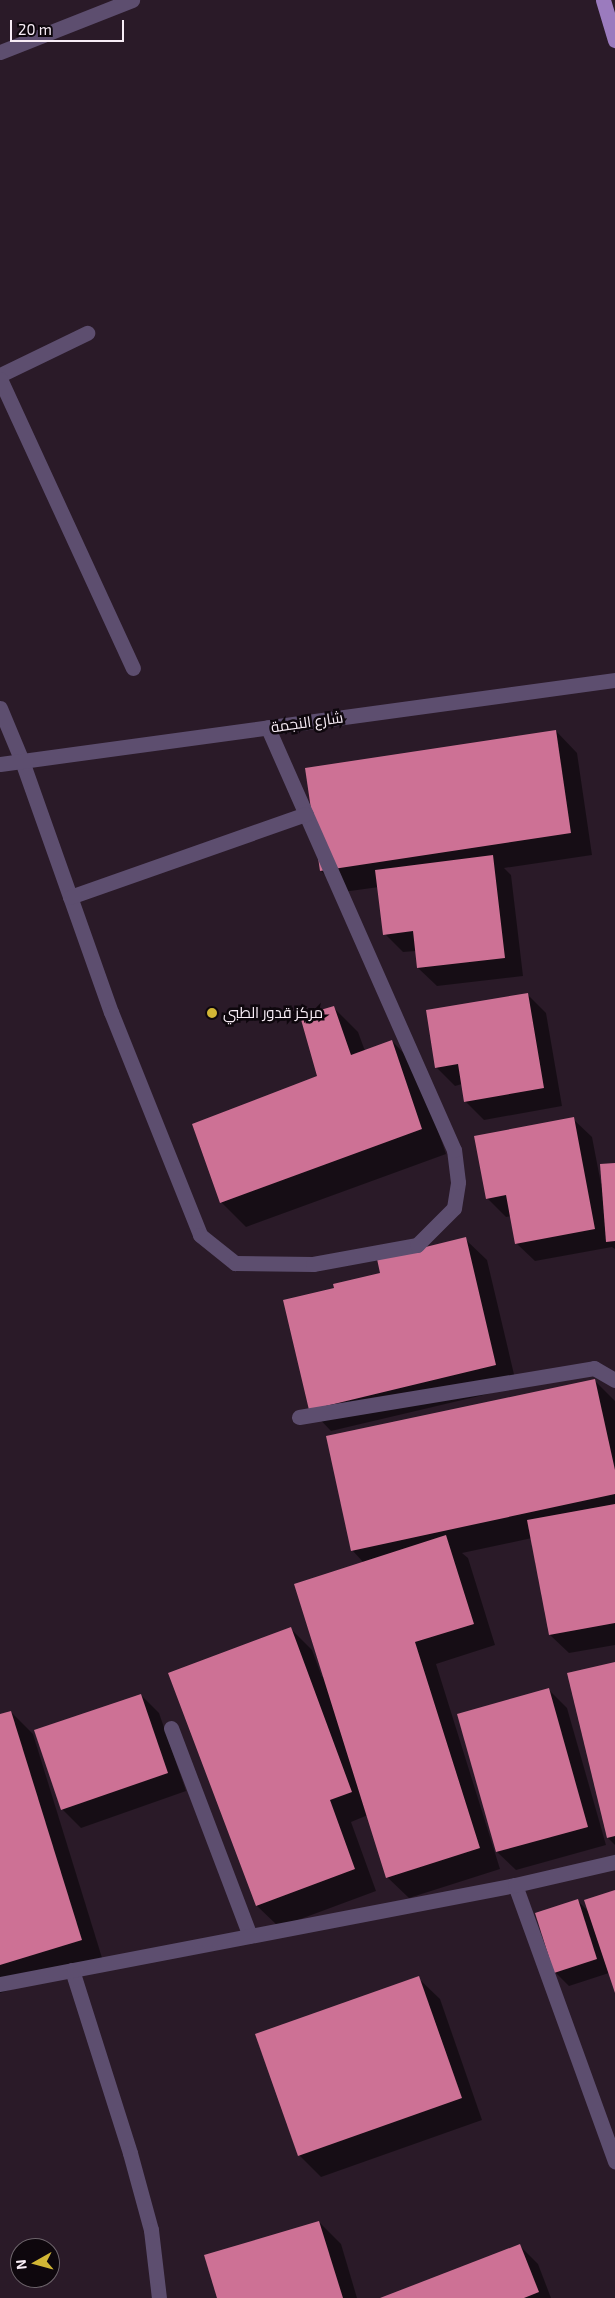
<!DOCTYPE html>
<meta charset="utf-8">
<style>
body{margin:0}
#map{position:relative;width:615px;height:2298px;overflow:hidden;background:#2a1a28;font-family:"Exo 2",Cairo,sans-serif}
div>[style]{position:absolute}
.shadow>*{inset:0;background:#0007}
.building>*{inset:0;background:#cd7195}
.service>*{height:15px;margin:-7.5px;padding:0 7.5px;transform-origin:7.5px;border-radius:7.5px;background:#5d4e6f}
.minor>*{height:15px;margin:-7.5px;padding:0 7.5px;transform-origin:7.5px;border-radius:7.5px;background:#5d4e6f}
.primary>*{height:15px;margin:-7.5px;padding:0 7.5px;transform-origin:7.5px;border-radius:7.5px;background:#9b7bbe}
.dots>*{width:14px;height:14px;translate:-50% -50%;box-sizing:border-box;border:2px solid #0e070d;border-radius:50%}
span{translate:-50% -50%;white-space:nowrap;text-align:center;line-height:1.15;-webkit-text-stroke:5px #0e070d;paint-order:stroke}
.street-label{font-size:15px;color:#f8edf6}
.poi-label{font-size:15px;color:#f8edf6}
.left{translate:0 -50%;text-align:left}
.north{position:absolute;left:10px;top:2238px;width:50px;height:50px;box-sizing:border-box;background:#0e070d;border:1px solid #6c636a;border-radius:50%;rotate:263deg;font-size:14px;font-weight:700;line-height:20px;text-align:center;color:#f8edf6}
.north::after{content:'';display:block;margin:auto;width:18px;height:22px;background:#d2b635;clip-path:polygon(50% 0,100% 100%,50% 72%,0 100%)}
.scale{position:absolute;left:10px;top:20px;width:114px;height:22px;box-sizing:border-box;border:2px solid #f8edf6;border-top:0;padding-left:6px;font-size:15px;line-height:18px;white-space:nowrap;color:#f8edf6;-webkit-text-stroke:4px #0e070d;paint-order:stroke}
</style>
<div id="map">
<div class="shadow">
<i style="clip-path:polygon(556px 731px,577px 753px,592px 855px,504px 868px,511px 875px,523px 976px,437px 986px,418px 968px,416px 951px,403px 952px,385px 934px,379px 887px,343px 892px,321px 871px)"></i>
<i style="clip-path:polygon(528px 995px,546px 1013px,562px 1106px,484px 1120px,465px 1101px,462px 1084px,455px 1086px,436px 1067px)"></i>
<i style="clip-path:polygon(333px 1007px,358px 1032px,365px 1051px,392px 1041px,416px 1066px,446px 1154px,246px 1227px,222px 1203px,194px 1125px,319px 1077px)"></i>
<i style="clip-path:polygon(573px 1119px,592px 1137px,601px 1184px,615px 1164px,615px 1249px,612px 1247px,535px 1261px,516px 1243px,511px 1216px,506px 1217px,487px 1198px)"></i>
<i style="clip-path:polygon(465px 1239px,487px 1260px,517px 1387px,331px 1431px,310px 1409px,335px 1289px,382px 1273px)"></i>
<i style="clip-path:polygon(595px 1381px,615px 1401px,615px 1645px,569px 1653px,550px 1635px,532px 1538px,462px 1553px,468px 1558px,495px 1645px,436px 1664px,500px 1869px,409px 1898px,387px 1877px,368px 1815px,351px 1822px,376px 1891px,279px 1927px,257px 1906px,170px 1674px,291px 1629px,312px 1650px,322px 1677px,324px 1676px,364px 1563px,352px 1550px)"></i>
<i style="clip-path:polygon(615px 1663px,615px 1845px,608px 1838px)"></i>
<i style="clip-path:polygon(548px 1689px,567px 1708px,606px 1845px,516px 1870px,495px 1850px)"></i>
<i style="clip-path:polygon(141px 1695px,159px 1713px,186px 1791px,81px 1828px,62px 1809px)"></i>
<i style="clip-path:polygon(11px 1712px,33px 1734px,103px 1961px,0 1993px,0 1715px)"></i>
<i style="clip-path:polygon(615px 1891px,615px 1991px,609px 1973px,569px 1986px,555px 1972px,577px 1900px,590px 1913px)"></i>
<i style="clip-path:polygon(418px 1978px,440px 1999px,482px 2120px,321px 2177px,299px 2155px)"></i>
<i style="clip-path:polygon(319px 2222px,341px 2244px,357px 2298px,218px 2298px)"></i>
<i style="clip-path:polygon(520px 2246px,538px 2264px,551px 2298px,384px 2298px)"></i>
</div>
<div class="building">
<i style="clip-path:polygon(556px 730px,571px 833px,320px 871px,305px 768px)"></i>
<i style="clip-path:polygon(493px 855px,505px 958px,417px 968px,413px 931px,383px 935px,375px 870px)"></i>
<i style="clip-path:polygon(528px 993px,544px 1088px,464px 1102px,458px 1064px,435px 1068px,426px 1010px)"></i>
<i style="clip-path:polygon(334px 1006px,351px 1055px,392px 1040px,422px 1129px,220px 1203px,192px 1124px,317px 1076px,300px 1016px)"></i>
<i style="clip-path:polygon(574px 1117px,595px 1229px,515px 1244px,506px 1195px,486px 1199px,474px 1136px)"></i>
<i style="clip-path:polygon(615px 1163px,615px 1241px,606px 1242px,600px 1164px)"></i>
<i style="clip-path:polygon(466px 1237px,496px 1365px,309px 1410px,283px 1300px,334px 1288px,333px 1284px,380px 1273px,377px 1259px)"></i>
<i style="clip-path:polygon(595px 1379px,615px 1470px,615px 1494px,351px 1551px,326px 1436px)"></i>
<i style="clip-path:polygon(615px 1504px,615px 1623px,549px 1635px,527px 1520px)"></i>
<i style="clip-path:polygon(446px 1535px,474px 1624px,415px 1642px,480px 1848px,386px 1878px,294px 1584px)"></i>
<i style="clip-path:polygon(291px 1627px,352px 1792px,330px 1800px,355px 1869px,256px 1906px,168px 1673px)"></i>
<i style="clip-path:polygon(615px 1662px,615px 1836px,607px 1838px,567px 1673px)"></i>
<i style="clip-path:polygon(549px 1688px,588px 1827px,496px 1852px,457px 1714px)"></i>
<i style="clip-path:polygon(141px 1694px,168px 1773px,61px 1810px,34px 1730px)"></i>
<i style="clip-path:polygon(11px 1711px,82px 1940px,0 1965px,0 1714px)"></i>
<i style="clip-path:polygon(615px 1890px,615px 1993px,584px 1900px)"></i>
<i style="clip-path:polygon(578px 1899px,597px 1959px,554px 1973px,535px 1913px)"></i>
<i style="clip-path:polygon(419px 1976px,462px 2098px,298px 2156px,255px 2034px)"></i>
<i style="clip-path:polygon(319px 2221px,343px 2298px,217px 2298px,204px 2255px)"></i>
<i style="clip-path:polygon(520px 2244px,539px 2292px,524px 2298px,380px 2298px)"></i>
</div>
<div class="service">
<i style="left:22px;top:761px;width:266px;rotate:70.5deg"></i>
<i style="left:111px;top:1012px;width:240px;rotate:68.2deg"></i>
<i style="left:200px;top:1235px;width:45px;rotate:38.7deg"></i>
<i style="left:235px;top:1263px;width:78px;rotate:0.7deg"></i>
<i style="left:313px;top:1264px;width:106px;rotate:-10.4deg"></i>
<i style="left:417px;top:1245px;width:52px;rotate:-45deg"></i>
<i style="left:454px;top:1208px;width:26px;rotate:-81deg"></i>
<i style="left:458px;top:1182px;width:32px;rotate:-97deg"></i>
<i style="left:454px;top:1150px;width:462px;rotate:-113.8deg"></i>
<i style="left:70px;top:897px;width:250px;rotate:-19.4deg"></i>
<i style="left:72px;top:1970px;width:192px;rotate:72.4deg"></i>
<i style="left:130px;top:2153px;width:80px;rotate:74.7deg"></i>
<i style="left:151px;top:2230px;width:68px;rotate:83.3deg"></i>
</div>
<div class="minor">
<i style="left:0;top:52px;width:142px;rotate:-21.5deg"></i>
<i style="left:0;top:375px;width:97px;rotate:-25.8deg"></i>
<i style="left:0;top:379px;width:318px;rotate:65.3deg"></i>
<i style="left:0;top:708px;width:57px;rotate:67.5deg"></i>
<i style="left:0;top:764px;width:621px;rotate:-7.78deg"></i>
<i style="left:299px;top:1417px;width:299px;rotate:-9.4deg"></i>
<i style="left:594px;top:1368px;width:24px;rotate:30deg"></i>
<i style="left:171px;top:1728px;width:222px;rotate:69.2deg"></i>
<i style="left:515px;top:1885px;width:294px;rotate:70.1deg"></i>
<i style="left:0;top:1984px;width:524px;rotate:-10.88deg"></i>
<i style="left:515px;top:1885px;width:103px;rotate:-13deg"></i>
</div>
<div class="primary">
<i style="left:603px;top:0;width:42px;rotate:73.3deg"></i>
</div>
<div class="dots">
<i style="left:212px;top:1013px;background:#d2b635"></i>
</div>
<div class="street-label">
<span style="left:307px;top:722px;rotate:-8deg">شارع النجمة</span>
</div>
<div class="poi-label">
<span class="left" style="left:223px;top:1013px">مركز قدور الطبي</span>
</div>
<div class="north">N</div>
<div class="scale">20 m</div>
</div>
